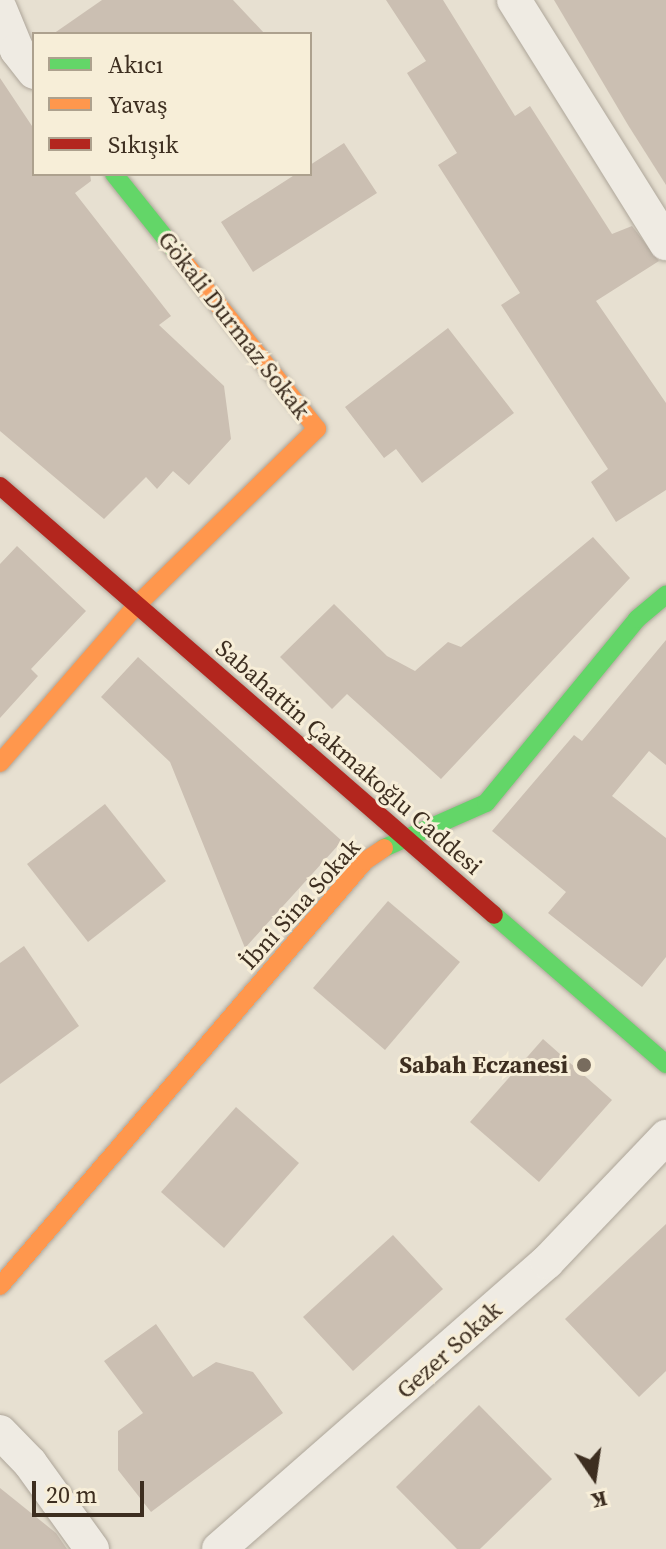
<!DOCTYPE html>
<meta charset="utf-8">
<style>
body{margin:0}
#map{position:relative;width:666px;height:1549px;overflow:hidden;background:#e7e0d1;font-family:"Source Serif 4",serif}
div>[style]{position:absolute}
.building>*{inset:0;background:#cbbfb2}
.roads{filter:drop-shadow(0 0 2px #ada599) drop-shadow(0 0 2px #ada599)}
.street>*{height:34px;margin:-17px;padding:0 17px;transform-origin:17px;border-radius:17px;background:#efebe3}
.fast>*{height:18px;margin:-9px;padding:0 9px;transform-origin:9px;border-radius:9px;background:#63d668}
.slow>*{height:18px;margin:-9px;padding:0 9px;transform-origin:9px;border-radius:9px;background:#ff974d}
.jam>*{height:18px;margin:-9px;padding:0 9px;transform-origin:9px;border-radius:9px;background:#b3261e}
.dots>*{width:22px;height:22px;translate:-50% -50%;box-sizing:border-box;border:4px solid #f7eed8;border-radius:50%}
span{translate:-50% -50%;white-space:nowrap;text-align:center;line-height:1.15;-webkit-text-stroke:6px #f7eed8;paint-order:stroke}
.street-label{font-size:24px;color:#3d2e20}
.poi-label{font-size:24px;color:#3d2e20;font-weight:700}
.right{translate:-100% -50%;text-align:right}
.legend{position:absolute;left:32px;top:32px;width:280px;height:144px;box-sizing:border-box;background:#f7eed8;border:2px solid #ada18e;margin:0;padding:10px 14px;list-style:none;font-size:24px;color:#3d2e20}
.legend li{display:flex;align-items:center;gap:16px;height:40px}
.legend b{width:40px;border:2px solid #ada18e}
.north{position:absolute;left:554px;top:1437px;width:80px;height:80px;-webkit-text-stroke:6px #f7eed8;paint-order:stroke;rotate:167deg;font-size:22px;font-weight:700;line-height:32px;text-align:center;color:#3d2e20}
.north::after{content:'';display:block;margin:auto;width:28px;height:36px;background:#3d2e20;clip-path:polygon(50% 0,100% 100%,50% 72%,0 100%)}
.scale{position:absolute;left:32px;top:1481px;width:112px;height:36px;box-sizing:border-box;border:4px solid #3d2e20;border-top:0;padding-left:10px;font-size:24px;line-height:28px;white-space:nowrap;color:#3d2e20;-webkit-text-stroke:6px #f7eed8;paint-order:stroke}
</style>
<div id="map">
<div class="building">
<i style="clip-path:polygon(102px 0,233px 0,265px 34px,53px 34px)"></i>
<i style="clip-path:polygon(386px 0,443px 0,515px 116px,530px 106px,612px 234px,632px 226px,659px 261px,596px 301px,666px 403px,666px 490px,616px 522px,591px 482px,608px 469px,501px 305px,520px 293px,438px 165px,457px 153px,407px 73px,426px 61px)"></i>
<i style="clip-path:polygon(554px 0,666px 0,666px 185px,628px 125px)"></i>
<i style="clip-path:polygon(0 78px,34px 129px,34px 174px,90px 174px,91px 181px,75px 193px,171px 316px,159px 325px,224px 386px,231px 439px,189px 485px,173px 471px,157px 489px,146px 477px,104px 519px,0 431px)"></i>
<i style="clip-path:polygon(344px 143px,377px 193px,253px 272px,221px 222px,296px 174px,310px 174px,310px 165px)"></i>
<i style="clip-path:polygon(448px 328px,514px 413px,422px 483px,396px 449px,384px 458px,345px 407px)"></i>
<i style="clip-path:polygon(593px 537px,630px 578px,441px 779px,347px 694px,332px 709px,280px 657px,334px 604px,387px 656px,415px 671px,448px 642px,461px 647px)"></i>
<i style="clip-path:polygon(17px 546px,86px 611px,31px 669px,38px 676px,0 718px,0 564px)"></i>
<i style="clip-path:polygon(666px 640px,666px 765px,649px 751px,612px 796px,666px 838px,666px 957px,642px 987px,548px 913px,566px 892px,492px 831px,574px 735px,582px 741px)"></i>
<i style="clip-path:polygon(138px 657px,342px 841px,245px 948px,170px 762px,101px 697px)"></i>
<i style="clip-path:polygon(105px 804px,166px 881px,88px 942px,27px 864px)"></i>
<i style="clip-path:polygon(388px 901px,460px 962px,385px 1050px,313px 988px)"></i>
<i style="clip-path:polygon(24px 946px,79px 1026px,0 1084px,0 963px)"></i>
<i style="clip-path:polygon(543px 1039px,612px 1100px,539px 1182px,470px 1122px)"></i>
<i style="clip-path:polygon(236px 1107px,299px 1163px,224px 1248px,161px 1192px)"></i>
<i style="clip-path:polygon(666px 1224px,666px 1371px,639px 1397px,565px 1319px)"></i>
<i style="clip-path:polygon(393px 1235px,443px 1289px,353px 1371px,303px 1317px)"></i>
<i style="clip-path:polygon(156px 1324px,193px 1377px,216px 1362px,253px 1372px,283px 1413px,151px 1512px,118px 1470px,118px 1431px,143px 1413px,104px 1361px)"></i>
<i style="clip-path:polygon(479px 1405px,552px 1479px,480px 1549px,457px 1549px,396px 1487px)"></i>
<i style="clip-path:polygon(0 1488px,56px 1533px,67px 1549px,0 1549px)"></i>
</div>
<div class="roads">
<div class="street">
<i style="left:514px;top:0;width:287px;rotate:58deg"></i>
<i style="left:0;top:9px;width:44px;rotate:67.5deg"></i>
<i style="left:17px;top:50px;width:28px;rotate:52deg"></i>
<i style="left:0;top:1432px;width:43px;rotate:45.9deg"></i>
<i style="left:30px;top:1463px;width:106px;rotate:54.2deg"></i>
<i style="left:219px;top:1549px;width:436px;rotate:-41.2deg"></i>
<i style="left:547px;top:1262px;width:173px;rotate:-46.4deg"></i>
</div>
<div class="fast">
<i style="left:114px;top:174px;width:109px;rotate:51.3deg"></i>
<i style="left:384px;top:848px;width:111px;rotate:-23.8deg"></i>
<i style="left:486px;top:803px;width:238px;rotate:-50.6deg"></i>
<i style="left:637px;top:619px;width:38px;rotate:-40deg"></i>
<i style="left:494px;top:915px;width:228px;rotate:40.9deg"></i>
</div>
<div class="slow">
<i style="left:0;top:763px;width:209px;rotate:-49.1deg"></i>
<i style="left:137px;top:605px;width:252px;rotate:-44.4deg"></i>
<i style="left:317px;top:429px;width:217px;rotate:-128.5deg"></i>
<i style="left:0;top:1286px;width:560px;rotate:-49.34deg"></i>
<i style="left:365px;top:861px;width:23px;rotate:-34deg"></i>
</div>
<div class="jam">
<i style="left:0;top:486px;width:654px;rotate:40.97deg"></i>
</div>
</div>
<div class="dots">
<i style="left:584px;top:1065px;background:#786c5e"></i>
</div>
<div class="street-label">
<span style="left:234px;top:325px;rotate:52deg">Gökali Durmaz Sokak</span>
<span style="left:349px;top:757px;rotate:41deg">Sabahattin Çakmakoğlu Caddesi</span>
<span style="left:300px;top:904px;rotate:-48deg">İbni Sina Sokak</span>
<span style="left:449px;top:1350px;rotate:-42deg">Gezer Sokak</span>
</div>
<div class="poi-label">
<span class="right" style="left:568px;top:1065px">Sabah Eczanesi</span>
</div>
<ul class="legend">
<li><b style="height:10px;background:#63d668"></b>Akıcı</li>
<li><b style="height:10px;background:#ff974d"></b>Yavaş</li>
<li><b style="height:10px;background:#b3261e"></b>Sıkışık</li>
</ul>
<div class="north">K</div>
<div class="scale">20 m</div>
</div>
